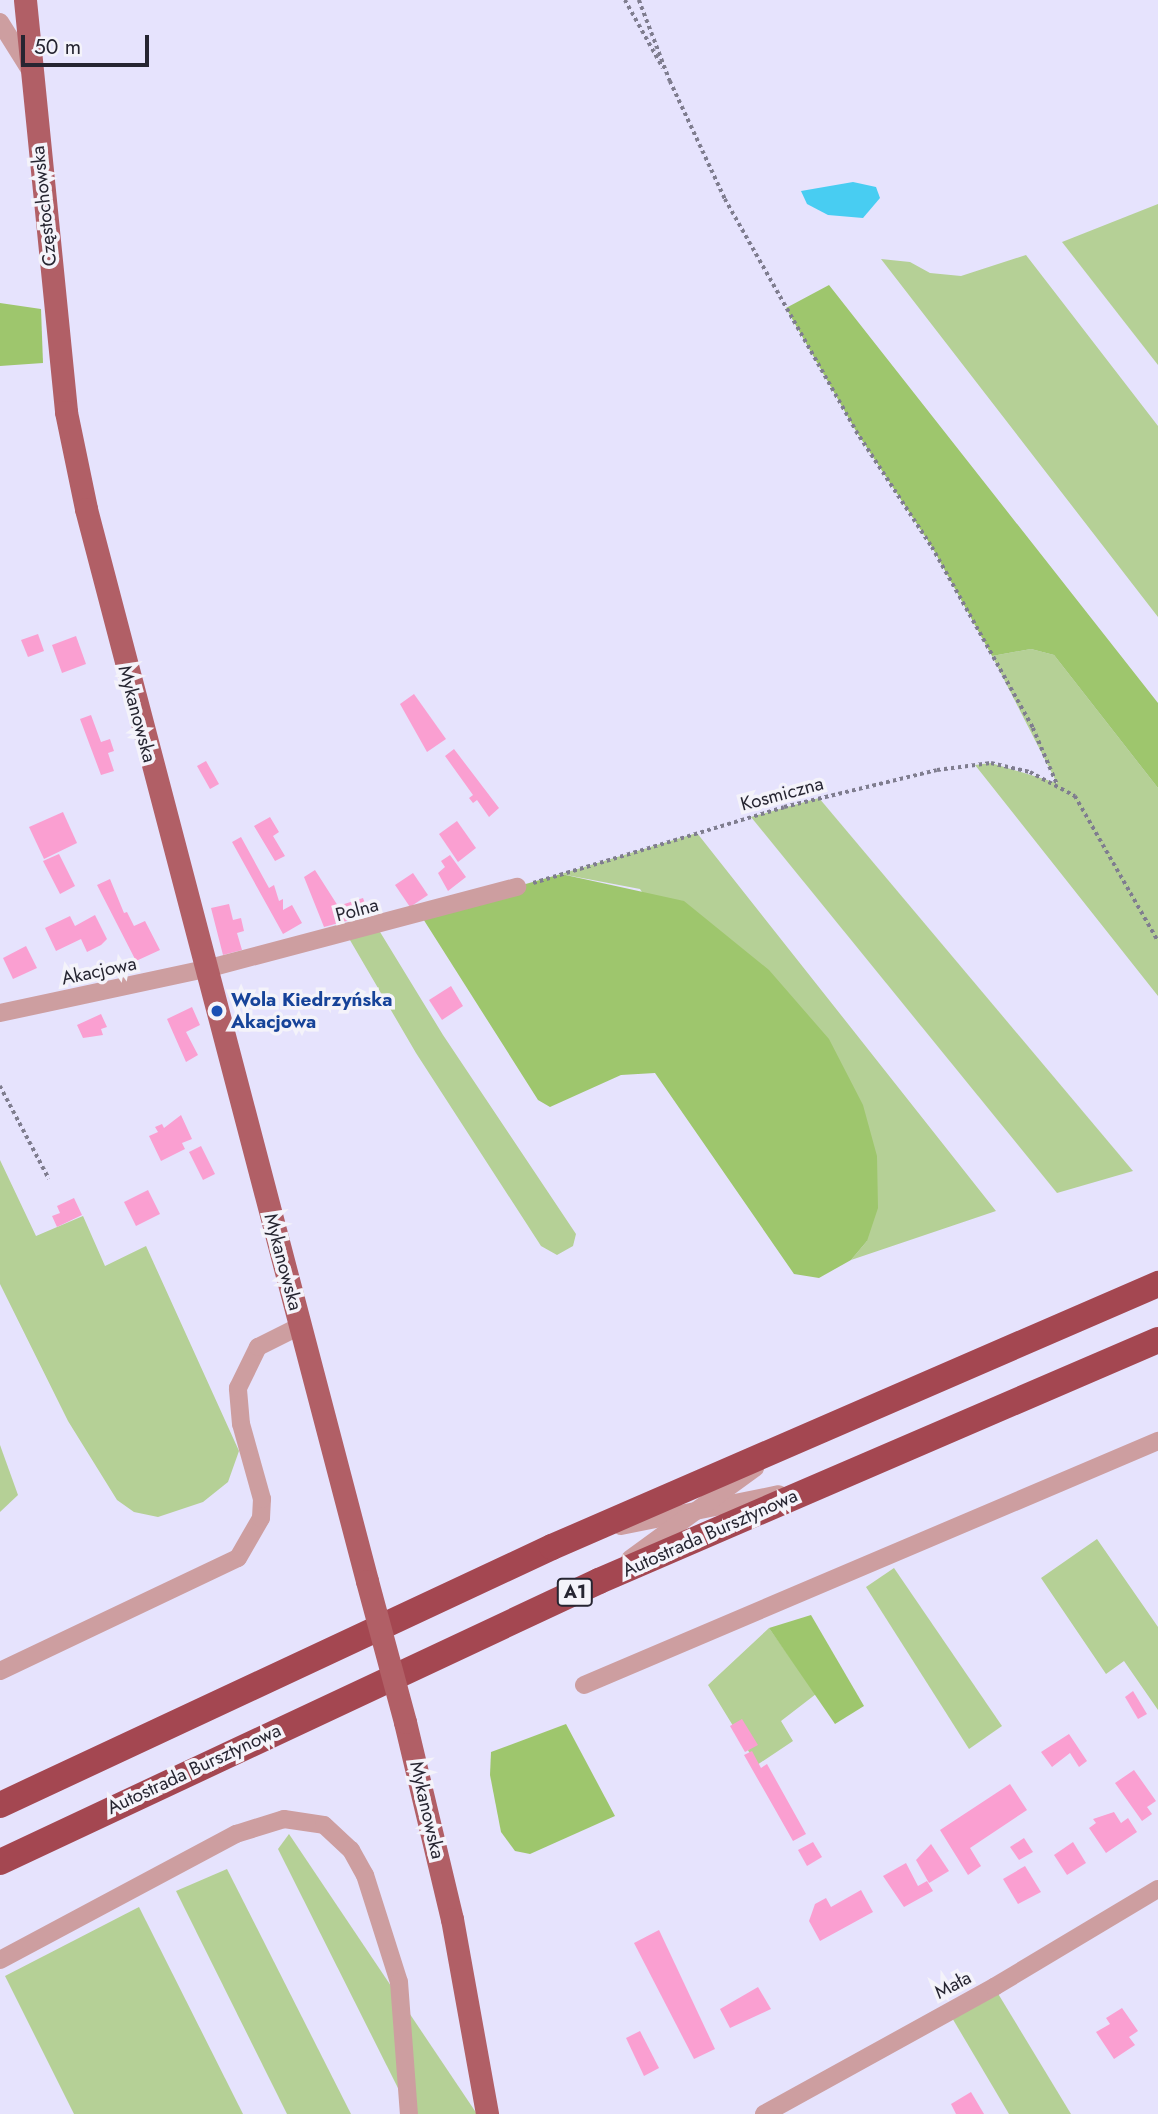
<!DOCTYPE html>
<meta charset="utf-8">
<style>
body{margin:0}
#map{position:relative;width:1158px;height:2114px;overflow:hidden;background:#e6e3fd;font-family:Jost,sans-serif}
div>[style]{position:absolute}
.green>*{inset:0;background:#b5d096}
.forest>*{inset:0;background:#9ec66d}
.water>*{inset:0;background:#48cdf2}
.building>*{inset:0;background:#fa9fd1}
.path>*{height:3.5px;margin-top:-1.75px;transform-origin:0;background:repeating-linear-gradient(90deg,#7f7d8f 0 3.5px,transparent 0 7px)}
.minor>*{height:18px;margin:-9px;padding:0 9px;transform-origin:9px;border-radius:9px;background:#cd9ea0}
.major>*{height:23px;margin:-11.5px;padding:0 11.5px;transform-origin:11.5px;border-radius:11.5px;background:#b15f66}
.highway>*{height:26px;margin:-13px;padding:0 13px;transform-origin:13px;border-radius:13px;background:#a44751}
.major-bridge>*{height:23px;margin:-11.5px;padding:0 11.5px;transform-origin:11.5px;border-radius:11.5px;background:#b15f66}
.dots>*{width:19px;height:19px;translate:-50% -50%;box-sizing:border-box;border:4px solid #f4f3fa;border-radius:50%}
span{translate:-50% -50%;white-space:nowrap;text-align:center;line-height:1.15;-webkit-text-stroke:7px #f4f3fa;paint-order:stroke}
.shield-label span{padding:2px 5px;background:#f4f3fa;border:2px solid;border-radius:5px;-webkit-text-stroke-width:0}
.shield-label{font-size:18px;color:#262531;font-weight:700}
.street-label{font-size:19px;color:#262531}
.transit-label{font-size:19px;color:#164399;font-weight:700}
.left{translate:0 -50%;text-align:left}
.scale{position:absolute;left:21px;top:35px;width:128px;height:32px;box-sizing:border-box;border:4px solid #262531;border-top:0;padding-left:9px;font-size:21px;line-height:24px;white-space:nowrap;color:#262531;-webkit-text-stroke:5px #f4f3fa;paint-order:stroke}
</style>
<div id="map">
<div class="green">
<i style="clip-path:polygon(1158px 204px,1158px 365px,1062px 242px)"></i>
<i style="clip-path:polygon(1026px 255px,1158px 426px,1158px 617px,881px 259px,910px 262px,930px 273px,961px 276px)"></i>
<i style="clip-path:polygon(1031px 649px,1054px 655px,1158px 788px,1158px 996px,975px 765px,991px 763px,1057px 783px,992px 656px)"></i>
<i style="clip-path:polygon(819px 798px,1133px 1171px,1057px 1193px,751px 817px)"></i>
<i style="clip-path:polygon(697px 833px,996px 1211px,851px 1260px,867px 1241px,640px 889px,561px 874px)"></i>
<i style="clip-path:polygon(377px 927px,443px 1035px,576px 1234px,573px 1246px,557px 1255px,541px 1246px,416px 1053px,347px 935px)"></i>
<i style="clip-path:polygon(0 1160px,36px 1236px,83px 1216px,105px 1266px,146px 1246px,239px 1451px,228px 1482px,203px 1502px,158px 1517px,134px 1512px,117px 1500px,68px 1421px,0 1284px)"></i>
<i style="clip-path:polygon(0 1445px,18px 1495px,0 1512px)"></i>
<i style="clip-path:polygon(1097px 1539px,1158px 1627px,1158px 1710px,1124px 1661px,1106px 1674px,1041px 1578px)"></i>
<i style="clip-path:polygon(894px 1568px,1002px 1726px,969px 1749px,866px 1587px)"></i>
<i style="clip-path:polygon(769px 1628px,816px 1694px,781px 1721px,793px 1741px,757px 1765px,708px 1685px)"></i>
<i style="clip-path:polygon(289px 1834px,477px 2114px,411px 2114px,278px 1849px)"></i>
<i style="clip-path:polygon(227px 1869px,351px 2114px,287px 2114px,176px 1891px)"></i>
<i style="clip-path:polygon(139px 1907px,243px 2114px,74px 2114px,5px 1976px)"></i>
<i style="clip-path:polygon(994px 1987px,1071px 2114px,1009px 2114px,948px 2011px)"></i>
</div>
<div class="forest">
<i style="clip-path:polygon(829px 285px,1158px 703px,1158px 788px,1054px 655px,1031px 649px,992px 656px,932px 547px,856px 431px,786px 308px)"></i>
<i style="clip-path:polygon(0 303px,41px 309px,43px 363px,0 366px)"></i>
<i style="clip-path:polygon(561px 874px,684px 901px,769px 970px,829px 1039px,863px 1105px,877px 1156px,878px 1208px,867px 1241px,851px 1260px,819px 1278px,794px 1274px,655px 1073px,621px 1075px,550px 1107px,538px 1100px,420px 914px)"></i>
<i style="clip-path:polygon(811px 1615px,864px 1706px,835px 1724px,769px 1628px)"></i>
<i style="clip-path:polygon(566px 1724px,615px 1816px,530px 1854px,515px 1851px,501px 1832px,490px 1775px,491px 1752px)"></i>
</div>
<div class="water">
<i style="clip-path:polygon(853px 182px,876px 187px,880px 198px,863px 218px,828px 215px,807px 204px,801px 191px)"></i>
</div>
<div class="building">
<i style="clip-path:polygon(38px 634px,44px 651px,28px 657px,21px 640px)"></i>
<i style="clip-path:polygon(76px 636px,86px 664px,62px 673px,52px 645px)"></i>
<i style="clip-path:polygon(414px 694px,446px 739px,427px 752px,400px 704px)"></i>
<i style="clip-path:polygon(91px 715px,101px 742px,110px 739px,114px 751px,108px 753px,114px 771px,101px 775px,80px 719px)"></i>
<i style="clip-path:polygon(454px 749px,499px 808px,489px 817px,477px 800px,473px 803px,469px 798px,473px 795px,445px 756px)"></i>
<i style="clip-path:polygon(206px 761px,219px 784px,210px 789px,197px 766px)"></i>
<i style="clip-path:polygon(63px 812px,77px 843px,44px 859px,29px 827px)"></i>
<i style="clip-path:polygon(270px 817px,279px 832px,273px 836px,285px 856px,275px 861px,254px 826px)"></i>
<i style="clip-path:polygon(457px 821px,476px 848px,458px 862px,439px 834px)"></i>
<i style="clip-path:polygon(241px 837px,269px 888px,274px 885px,279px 901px,283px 899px,283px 910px,292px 905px,302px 923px,283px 934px,232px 842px)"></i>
<i style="clip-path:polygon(59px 854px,75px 886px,60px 894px,43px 861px)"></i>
<i style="clip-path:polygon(450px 855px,466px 877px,448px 891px,438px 873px,445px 867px,441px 861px)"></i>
<i style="clip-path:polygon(315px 870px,338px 906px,363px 898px,369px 915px,324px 927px,304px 877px)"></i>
<i style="clip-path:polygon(413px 873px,428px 895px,410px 907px,395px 885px)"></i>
<i style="clip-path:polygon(110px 879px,124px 913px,127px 912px,134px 926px,145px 921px,160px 950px,136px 961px,97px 885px)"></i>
<i style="clip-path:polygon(229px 904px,233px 920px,241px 918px,244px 931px,237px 933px,242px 950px,223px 955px,211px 908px)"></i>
<i style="clip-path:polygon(95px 915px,107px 939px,101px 945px,87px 952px,81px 939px,56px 951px,45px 928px,70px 916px,75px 926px)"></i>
<i style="clip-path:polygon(26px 946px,37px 968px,13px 979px,3px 958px)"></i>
<i style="clip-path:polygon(451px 986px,463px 1006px,442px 1020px,429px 1000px)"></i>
<i style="clip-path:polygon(192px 1007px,200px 1025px,186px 1032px,198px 1055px,186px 1062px,167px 1019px)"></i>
<i style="clip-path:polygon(101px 1014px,107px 1027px,101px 1029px,103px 1035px,83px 1038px,77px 1025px)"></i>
<i style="clip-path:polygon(181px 1115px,192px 1139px,182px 1143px,185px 1149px,161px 1161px,149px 1136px,158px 1132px,155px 1127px,162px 1124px,164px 1128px)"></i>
<i style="clip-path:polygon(201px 1146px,215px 1174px,203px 1180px,189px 1152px)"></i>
<i style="clip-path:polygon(148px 1190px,160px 1214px,136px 1226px,124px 1202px)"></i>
<i style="clip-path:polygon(74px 1198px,82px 1215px,57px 1227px,52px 1216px,60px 1213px,57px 1206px)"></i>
<i style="clip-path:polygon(1133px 1691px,1147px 1714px,1138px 1719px,1125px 1697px)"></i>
<i style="clip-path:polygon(742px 1719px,758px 1745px,745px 1752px,730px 1726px)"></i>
<i style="clip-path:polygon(1069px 1734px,1087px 1761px,1079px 1767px,1070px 1753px,1052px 1767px,1041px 1752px)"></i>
<i style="clip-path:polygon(752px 1751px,761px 1768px,767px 1764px,806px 1834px,793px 1841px,744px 1755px)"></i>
<i style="clip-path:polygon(1134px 1770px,1156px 1801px,1147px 1807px,1152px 1814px,1142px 1821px,1115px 1783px)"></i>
<i style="clip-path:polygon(1010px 1784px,1027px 1810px,970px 1848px,981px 1866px,968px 1875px,940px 1830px)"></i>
<i style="clip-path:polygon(1114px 1812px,1121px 1823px,1128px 1818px,1137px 1832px,1106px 1853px,1089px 1828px,1096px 1823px,1093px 1819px)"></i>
<i style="clip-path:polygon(1024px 1838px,1033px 1852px,1019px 1860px,1010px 1847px)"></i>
<i style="clip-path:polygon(813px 1842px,822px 1857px,807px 1866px,798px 1850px)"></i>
<i style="clip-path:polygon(1073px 1842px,1086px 1863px,1067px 1875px,1054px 1855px)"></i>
<i style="clip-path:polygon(931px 1844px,949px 1871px,929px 1883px,916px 1860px)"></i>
<i style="clip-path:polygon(906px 1863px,918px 1886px,927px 1881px,933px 1891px,904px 1907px,883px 1876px)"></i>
<i style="clip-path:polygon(1025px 1866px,1041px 1892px,1018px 1904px,1003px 1879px)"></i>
<i style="clip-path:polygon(861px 1890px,873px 1912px,820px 1941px,809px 1921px,815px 1904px,826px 1898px,831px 1907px)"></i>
<i style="clip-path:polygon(659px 1930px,715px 2049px,694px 2059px,634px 1943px)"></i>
<i style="clip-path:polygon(758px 1987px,771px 2009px,730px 2028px,720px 2009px)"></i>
<i style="clip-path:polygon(1122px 2008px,1138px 2031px,1129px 2037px,1135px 2045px,1114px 2059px,1096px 2032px,1110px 2024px,1106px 2018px)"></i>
<i style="clip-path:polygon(640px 2031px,659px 2068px,644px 2076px,626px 2038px)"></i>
<i style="clip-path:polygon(971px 2092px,984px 2114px,956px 2114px,951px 2104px)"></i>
</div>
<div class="path">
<i style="left:625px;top:0;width:78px;rotate:60.8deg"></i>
<i style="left:639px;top:0;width:87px;rotate:69.1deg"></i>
<i style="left:670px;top:81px;width:130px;rotate:65deg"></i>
<i style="left:725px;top:199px;width:266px;rotate:60.5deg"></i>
<i style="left:856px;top:431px;width:139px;rotate:56.8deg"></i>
<i style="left:932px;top:547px;width:207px;rotate:60.8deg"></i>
<i style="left:1033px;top:728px;width:61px;rotate:66.8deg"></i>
<i style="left:533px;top:883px;width:262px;rotate:-16.8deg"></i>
<i style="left:784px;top:807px;width:157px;rotate:-13.6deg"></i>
<i style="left:937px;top:770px;width:54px;rotate:-7.4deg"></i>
<i style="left:991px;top:763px;width:40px;rotate:13deg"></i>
<i style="left:1030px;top:772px;width:51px;rotate:28.1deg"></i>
<i style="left:1075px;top:796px;width:167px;rotate:60.2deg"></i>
<i style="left:0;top:1086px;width:105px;rotate:62.2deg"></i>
</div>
<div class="minor">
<i style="left:0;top:22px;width:57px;rotate:58deg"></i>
<i style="left:0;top:1013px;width:211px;rotate:-12.1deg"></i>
<i style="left:206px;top:969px;width:322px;rotate:-14.8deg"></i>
<i style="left:621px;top:1526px;width:161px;rotate:-11.4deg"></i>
<i style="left:630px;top:1559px;width:155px;rotate:-36.1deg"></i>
<i style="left:0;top:1671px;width:263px;rotate:-25.4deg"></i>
<i style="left:238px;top:1558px;width:46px;rotate:-60.1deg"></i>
<i style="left:261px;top:1518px;width:19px;rotate:-87deg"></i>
<i style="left:262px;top:1499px;width:78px;rotate:-105.6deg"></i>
<i style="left:241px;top:1424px;width:36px;rotate:-95deg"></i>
<i style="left:238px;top:1388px;width:46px;rotate:-64deg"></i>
<i style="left:258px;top:1347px;width:47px;rotate:-26.6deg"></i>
<i style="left:584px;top:1685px;width:624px;rotate:-23.03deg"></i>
<i style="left:0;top:1960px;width:268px;rotate:-28.1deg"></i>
<i style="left:236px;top:1834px;width:50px;rotate:-17.4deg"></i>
<i style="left:284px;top:1819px;width:40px;rotate:8.5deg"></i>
<i style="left:324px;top:1825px;width:37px;rotate:43deg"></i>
<i style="left:351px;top:1850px;width:29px;rotate:61deg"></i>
<i style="left:365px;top:1875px;width:112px;rotate:72.4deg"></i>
<i style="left:399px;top:1982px;width:132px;rotate:85.7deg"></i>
<i style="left:764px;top:2114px;width:263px;rotate:-28.9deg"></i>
<i style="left:994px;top:1987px;width:191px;rotate:-30.9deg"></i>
</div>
<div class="major">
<i style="left:25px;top:0;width:414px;rotate:84.3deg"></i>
<i style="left:66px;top:412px;width:99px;rotate:78.3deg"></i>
<i style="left:86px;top:509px;width:1108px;rotate:75.31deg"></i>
<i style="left:405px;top:1722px;width:203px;rotate:76.6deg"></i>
<i style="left:452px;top:1919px;width:198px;rotate:79.8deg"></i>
</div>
<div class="highway">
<i style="left:0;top:1805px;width:609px;rotate:-25.05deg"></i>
<i style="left:552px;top:1547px;width:661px;rotate:-23.46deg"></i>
<i style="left:0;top:1862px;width:662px;rotate:-25.13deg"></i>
<i style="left:599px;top:1581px;width:609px;rotate:-23.32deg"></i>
</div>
<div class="major-bridge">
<i style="left:367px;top:1581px;width:146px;rotate:74.9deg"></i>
</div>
<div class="dots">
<i style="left:217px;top:1011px;background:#1a4fb4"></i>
</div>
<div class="shield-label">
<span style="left:575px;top:1592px">A1</span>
</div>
<div class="street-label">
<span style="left:44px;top:206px;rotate:-96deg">Częstochowska</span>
<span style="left:137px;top:714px;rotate:75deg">Mykanowska</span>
<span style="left:782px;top:794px;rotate:-15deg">Kosmiczna</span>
<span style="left:357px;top:910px;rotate:-15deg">Polna</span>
<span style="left:99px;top:971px;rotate:-12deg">Akacjowa</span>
<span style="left:283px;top:1262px;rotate:75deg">Mykanowska</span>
<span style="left:710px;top:1533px;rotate:-24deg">Autostrada Bursztynowa</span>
<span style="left:194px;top:1769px;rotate:-25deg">Autostrada Bursztynowa</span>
<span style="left:427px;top:1810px;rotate:77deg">Mykanowska</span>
<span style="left:953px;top:1985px;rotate:-28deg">Mała</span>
</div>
<div class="transit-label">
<span class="left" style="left:231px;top:1011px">Wola Kiedrzyńska<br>Akacjowa</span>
</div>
<div class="scale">50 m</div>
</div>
